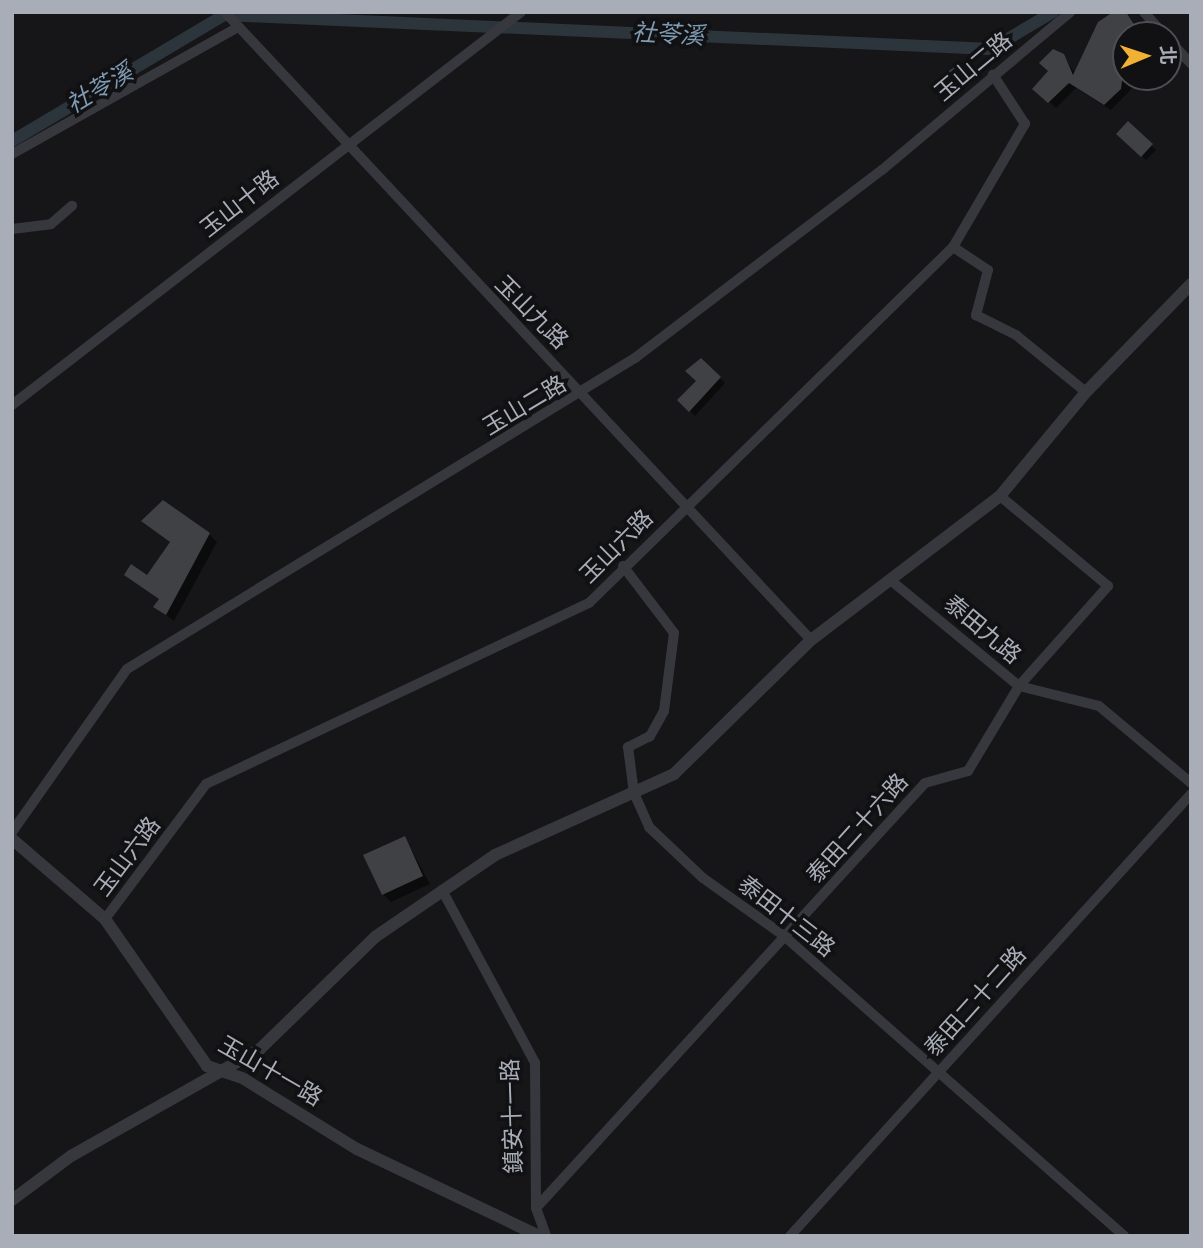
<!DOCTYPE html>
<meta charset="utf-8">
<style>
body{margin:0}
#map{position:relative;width:1203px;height:1248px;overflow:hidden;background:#161618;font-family:"Source Sans 3","Noto Sans TC",sans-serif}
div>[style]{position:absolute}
.shadow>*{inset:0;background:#0007}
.canal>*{height:12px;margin:-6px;padding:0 6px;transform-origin:6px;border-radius:6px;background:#2c353c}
.building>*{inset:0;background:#404145}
.minor>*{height:10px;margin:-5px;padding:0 5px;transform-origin:5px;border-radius:5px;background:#37383d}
.tertiary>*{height:12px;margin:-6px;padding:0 6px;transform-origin:6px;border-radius:6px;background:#37383d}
span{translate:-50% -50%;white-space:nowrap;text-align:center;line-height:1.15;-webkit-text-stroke:7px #111113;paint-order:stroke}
.street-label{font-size:23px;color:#a8adb8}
.water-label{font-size:24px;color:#7f9bb3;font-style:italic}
.frame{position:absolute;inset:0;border:14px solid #a8adb8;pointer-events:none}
.north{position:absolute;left:1112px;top:21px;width:70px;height:70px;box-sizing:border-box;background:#111113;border:2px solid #4d4f55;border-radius:50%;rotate:88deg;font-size:19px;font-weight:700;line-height:28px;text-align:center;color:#a8adb8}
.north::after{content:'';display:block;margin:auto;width:24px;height:32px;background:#f2b134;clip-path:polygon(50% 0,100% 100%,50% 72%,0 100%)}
</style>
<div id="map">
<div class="shadow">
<i style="clip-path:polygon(1128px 15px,1140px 33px,1126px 35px,1126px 77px,1143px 77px,1111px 110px,1076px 88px,1056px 108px,1035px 89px,1063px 55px,1075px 74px)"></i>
<i style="clip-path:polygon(963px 71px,971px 82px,952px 95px,947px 90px)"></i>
<i style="clip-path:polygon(1128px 123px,1156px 150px,1146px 160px,1118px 133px)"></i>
<i style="clip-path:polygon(701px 360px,725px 383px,695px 416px,679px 400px,698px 381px)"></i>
<i style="clip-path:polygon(143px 521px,209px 534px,217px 542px,174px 621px,156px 607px,160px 600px,126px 574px,148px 577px,171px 543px)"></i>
<i style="clip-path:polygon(405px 838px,430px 884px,391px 902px,383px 894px)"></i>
</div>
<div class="canal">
<i style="left:12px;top:141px;width:247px;rotate:-30.7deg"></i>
<i style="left:224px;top:15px;width:768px;rotate:2.54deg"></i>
<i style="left:991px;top:49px;width:72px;rotate:-30.8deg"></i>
</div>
<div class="building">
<i style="clip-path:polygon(1113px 12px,1126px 12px,1135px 26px,1119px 41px,1126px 49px,1121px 89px,1104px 105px,1069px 83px,1048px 103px,1032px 89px,1048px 71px,1039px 63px,1053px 49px,1064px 54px,1073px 75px,1098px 22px)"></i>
<i style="clip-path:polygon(959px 64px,968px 77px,946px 91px,937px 79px)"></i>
<i style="clip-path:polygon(1128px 121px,1153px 144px,1141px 157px,1116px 134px)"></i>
<i style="clip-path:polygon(701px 358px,721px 377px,689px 412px,677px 400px,696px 381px,685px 371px)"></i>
<i style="clip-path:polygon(163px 500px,210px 533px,166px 615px,153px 607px,159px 599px,124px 575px,131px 564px,147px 575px,170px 542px,141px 521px)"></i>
<i style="clip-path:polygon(405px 836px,423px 876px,382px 895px,363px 855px)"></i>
</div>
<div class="minor">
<i style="left:225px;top:12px;width:859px;rotate:46.98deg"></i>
<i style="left:1144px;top:12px;width:30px;rotate:49deg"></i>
<i style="left:1168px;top:39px;width:34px;rotate:47deg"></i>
<i style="left:12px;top:154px;width:259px;rotate:-29.3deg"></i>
<i style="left:12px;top:229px;width:39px;rotate:-7deg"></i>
<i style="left:51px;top:224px;width:28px;rotate:-41deg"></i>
<i style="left:953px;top:247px;width:42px;rotate:33.3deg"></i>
<i style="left:988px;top:270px;width:47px;rotate:104.9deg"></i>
<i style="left:976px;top:315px;width:45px;rotate:26.6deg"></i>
<i style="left:1016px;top:335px;width:90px;rotate:39.2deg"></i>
<i style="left:12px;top:405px;width:643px;rotate:-37.67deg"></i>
<i style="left:623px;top:566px;width:84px;rotate:52.7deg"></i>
<i style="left:674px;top:633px;width:79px;rotate:97.3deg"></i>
<i style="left:664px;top:711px;width:29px;rotate:119deg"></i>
<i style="left:650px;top:736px;width:25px;rotate:153deg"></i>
<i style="left:628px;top:747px;width:46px;rotate:82.6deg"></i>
<i style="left:634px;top:793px;width:37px;rotate:66deg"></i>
<i style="left:649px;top:827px;width:74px;rotate:43.4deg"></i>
<i style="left:703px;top:878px;width:98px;rotate:35.5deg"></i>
<i style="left:783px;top:935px;width:455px;rotate:41.4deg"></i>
<i style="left:894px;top:583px;width:162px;rotate:39.5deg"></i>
<i style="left:1019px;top:686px;width:82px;rotate:14deg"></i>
<i style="left:1099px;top:706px;width:120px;rotate:39.9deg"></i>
<i style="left:12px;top:832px;width:199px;rotate:-54.8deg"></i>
<i style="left:127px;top:669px;width:596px;rotate:-31.48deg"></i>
<i style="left:635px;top:358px;width:310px;rotate:-37.3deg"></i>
<i style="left:882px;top:170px;width:246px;rotate:-40deg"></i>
<i style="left:442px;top:890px;width:196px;rotate:61.7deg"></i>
<i style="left:535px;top:1063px;width:145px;rotate:89.6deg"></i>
<i style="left:536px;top:1208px;width:30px;rotate:70deg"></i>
<i style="left:105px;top:919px;width:169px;rotate:-53.2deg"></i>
<i style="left:206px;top:784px;width:424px;rotate:-25.3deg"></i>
<i style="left:589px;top:603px;width:509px;rotate:-44.36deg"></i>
<i style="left:953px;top:247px;width:143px;rotate:-59.7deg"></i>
<i style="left:1025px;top:124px;width:59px;rotate:-123.1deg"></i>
<i style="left:536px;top:1208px;width:576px;rotate:-47.53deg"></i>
<i style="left:925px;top:783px;width:45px;rotate:-15.6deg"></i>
<i style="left:968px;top:771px;width:99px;rotate:-59deg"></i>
<i style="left:1019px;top:686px;width:134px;rotate:-48.3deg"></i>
<i style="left:1108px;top:586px;width:141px;rotate:-140.2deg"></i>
<i style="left:790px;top:1236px;width:597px;rotate:-47.78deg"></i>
</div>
<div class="tertiary">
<i style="left:12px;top:839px;width:123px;rotate:40.7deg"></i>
<i style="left:105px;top:919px;width:179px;rotate:55.2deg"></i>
<i style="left:207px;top:1066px;width:39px;rotate:19deg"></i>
<i style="left:244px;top:1079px;width:133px;rotate:31.8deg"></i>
<i style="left:357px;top:1149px;width:202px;rotate:25.5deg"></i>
<i style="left:12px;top:1200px;width:74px;rotate:-36.7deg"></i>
<i style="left:71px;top:1156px;width:217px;rotate:-29.5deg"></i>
<i style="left:260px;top:1049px;width:161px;rotate:-44.2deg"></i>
<i style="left:375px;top:937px;width:145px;rotate:-34.3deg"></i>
<i style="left:495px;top:855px;width:196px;rotate:-24.3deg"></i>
<i style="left:674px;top:774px;width:192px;rotate:-44.4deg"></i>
<i style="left:811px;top:640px;width:238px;rotate:-37.3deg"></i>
<i style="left:1000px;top:496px;width:135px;rotate:-50.4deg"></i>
<i style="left:1086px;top:392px;width:151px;rotate:-45.8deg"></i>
</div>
<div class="street-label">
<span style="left:974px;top:67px;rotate:-40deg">玉山二路</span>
<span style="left:240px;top:204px;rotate:-38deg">玉山十路</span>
<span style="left:531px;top:313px;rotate:45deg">玉山九路</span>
<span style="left:525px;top:406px;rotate:-31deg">玉山二路</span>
<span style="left:617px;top:547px;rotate:-45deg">玉山六路</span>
<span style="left:982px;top:630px;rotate:40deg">泰田九路</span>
<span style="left:858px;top:829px;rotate:-48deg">泰田二十六路</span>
<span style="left:128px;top:857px;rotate:-53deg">玉山六路</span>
<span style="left:786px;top:917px;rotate:38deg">泰田十三路</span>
<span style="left:976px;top:1002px;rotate:-48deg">泰田二十二路</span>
<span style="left:270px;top:1072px;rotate:30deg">玉山十一路</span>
<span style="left:513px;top:1116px;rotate:-92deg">鎮安十一路</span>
</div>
<div class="water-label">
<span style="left:668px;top:35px;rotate:3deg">社苓溪</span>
<span style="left:100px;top:89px;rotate:-31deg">社苓溪</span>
</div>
<div class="frame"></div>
<div class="north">北</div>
</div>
